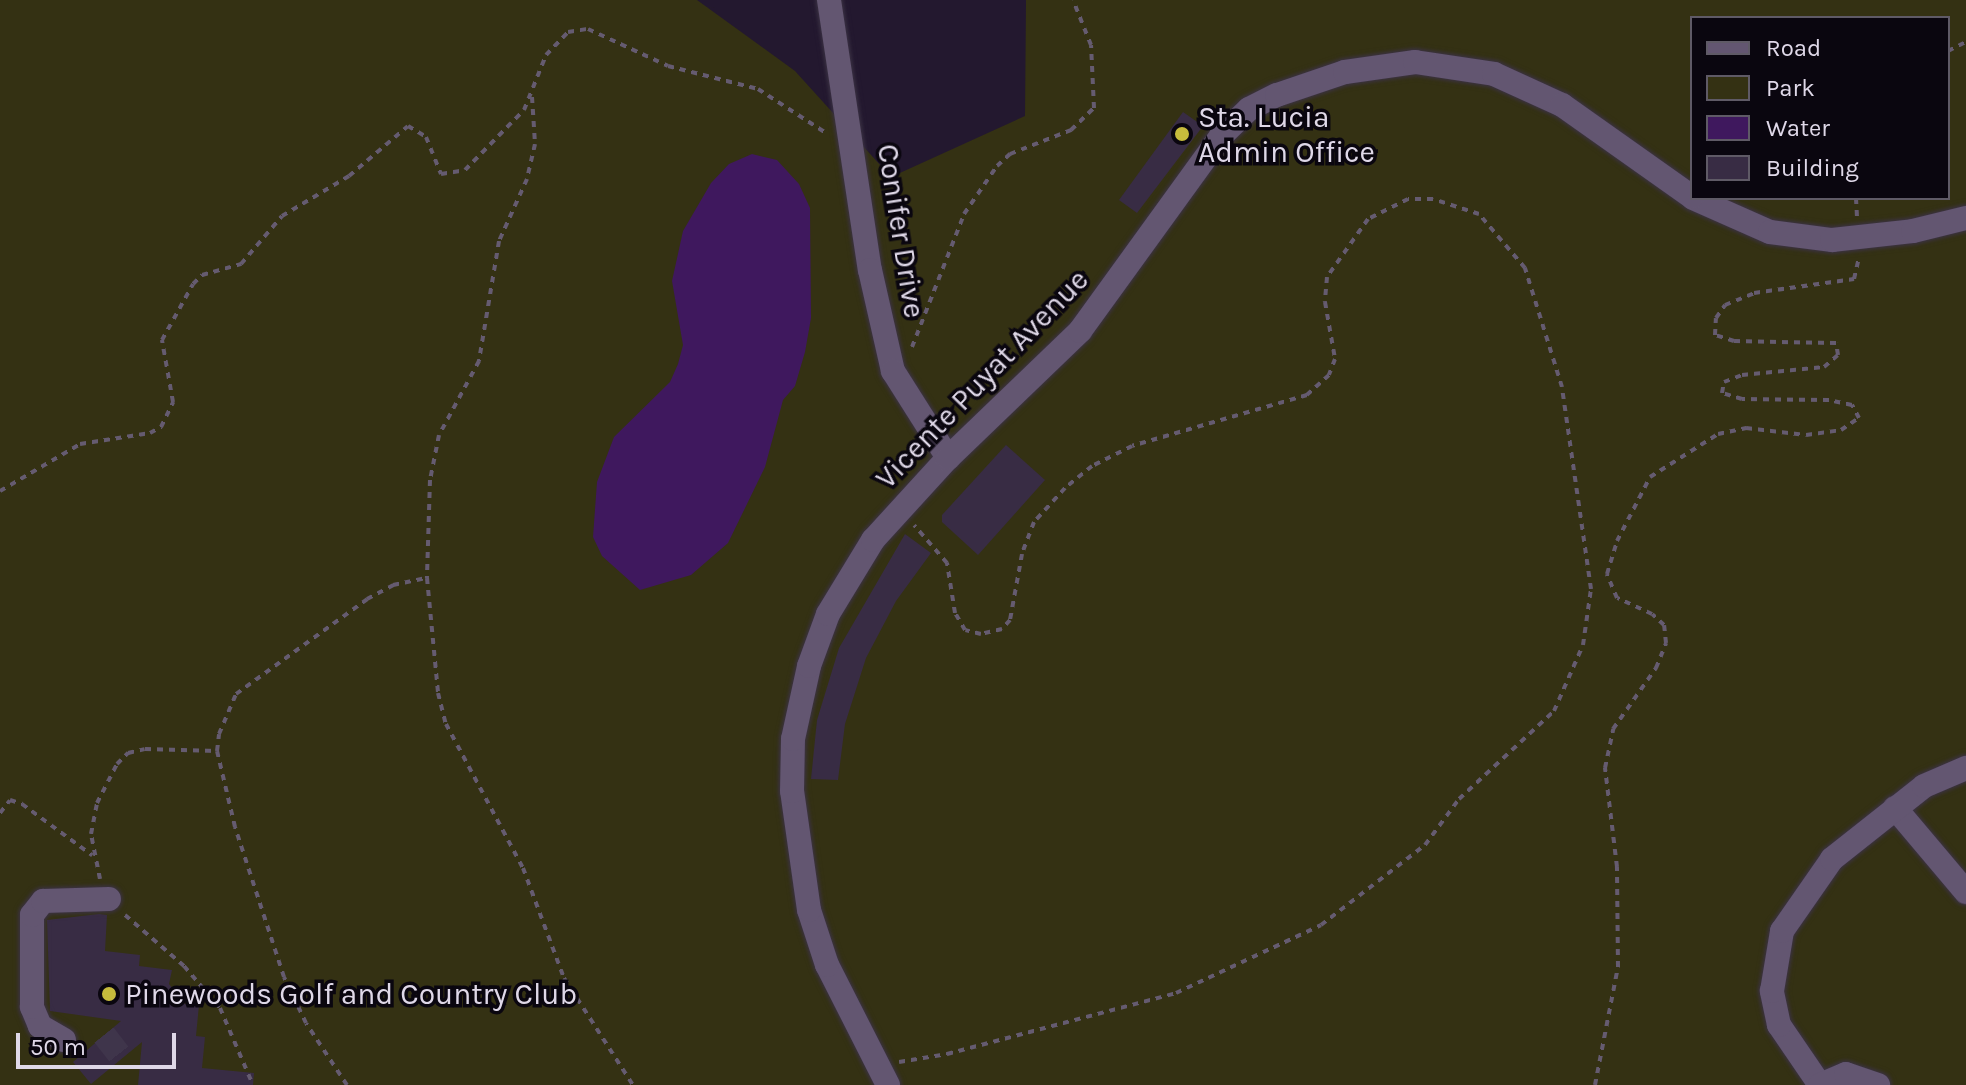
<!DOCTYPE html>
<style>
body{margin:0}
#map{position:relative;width:1966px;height:1085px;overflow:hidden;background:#23182f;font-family:Karla,sans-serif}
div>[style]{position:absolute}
.green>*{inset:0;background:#343113}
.water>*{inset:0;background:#3f185e}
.building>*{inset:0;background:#382c44}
.minor-tunnel>*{height:24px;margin-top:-12px;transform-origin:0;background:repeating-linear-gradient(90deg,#3f354b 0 24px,transparent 0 36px)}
.path>*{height:4px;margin-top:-2px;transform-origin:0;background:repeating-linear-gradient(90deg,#655b70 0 6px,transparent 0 12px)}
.roads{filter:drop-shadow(0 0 2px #3b3244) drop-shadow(0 0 2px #3b3244)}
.minor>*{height:24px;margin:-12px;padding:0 12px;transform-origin:12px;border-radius:12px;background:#635671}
.dots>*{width:22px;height:22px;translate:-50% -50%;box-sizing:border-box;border:4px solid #0a060f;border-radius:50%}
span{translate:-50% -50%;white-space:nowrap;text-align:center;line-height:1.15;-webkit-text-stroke:7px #0a060f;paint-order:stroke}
.poi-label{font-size:30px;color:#dfd8e8}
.left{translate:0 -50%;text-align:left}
.street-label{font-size:30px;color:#dfd8e8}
.legend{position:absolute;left:1690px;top:16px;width:260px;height:184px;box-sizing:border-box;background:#0a060f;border:2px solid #5f5a66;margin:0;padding:10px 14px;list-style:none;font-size:24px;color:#dfd8e8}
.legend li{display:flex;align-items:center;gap:16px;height:40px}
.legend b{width:40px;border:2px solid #5f5a66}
.scale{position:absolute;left:16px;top:1033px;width:160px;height:36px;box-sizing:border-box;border:4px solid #dfd8e8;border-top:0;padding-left:10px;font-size:24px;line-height:28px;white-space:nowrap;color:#dfd8e8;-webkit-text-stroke:6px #0a060f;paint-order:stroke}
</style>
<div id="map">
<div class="green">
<i style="clip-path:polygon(evenodd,0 0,697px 0,795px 71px,891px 177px,1025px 116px,1026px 0,1966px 0,1966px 1085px,0 1085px,0 0,1692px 18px,1948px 18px,1948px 198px,1692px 198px,1692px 18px)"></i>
</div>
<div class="water">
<i style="clip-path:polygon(752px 154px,777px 160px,799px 184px,810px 208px,811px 318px,805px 352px,795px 386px,783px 400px,765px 467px,728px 543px,691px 575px,640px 590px,602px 556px,593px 537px,597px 482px,614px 437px,670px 382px,678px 364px,683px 345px,672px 281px,683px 231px,711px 183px,729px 164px)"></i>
</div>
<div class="building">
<i style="clip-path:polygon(1183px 112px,1203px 126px,1137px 213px,1119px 200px)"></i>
<i style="clip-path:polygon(1006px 445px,1045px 480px,978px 555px,942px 522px,942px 515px)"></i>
<i style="clip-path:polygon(905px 534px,931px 553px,896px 601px,866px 658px,845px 724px,838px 780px,811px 779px,817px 720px,839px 648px)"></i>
<i style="clip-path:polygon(99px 914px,107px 915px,105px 951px,140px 955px,139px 966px,172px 970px,169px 984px,185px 1004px,199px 1005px,196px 1036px,205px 1037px,202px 1068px,254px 1073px,253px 1085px,138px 1085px,142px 1042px,91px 1084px,73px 1062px,121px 1021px,50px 1011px,47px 920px)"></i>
</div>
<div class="minor-tunnel">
<i style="left:104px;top:1035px;width:29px;rotate:52deg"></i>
</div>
<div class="path">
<i style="left:1948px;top:51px;width:20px;rotate:-27deg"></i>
<i style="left:532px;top:97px;width:47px;rotate:86.3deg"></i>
<i style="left:535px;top:144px;width:36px;rotate:103deg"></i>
<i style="left:527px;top:179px;width:68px;rotate:114.3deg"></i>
<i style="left:499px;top:241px;width:122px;rotate:99.5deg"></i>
<i style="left:479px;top:361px;width:84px;rotate:118.4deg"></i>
<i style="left:439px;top:435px;width:46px;rotate:101.3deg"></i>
<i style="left:430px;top:480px;width:98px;rotate:91.8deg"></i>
<i style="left:427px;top:578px;width:116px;rotate:84.5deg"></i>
<i style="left:438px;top:693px;width:32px;rotate:76deg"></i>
<i style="left:446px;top:724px;width:163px;rotate:61.9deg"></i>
<i style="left:523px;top:868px;width:117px;rotate:69.6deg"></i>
<i style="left:564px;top:978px;width:127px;rotate:57.2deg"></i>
<i style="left:1856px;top:198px;width:19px;rotate:87deg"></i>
<i style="left:912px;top:347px;width:143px;rotate:-68.6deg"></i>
<i style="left:964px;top:214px;width:58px;rotate:-55.5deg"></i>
<i style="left:997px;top:166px;width:18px;rotate:-43deg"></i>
<i style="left:1010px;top:154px;width:66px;rotate:-21.5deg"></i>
<i style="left:1071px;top:130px;width:32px;rotate:-44deg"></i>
<i style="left:1094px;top:108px;width:63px;rotate:-92.7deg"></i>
<i style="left:1091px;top:45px;width:48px;rotate:-111.8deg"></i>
<i style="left:0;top:491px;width:93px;rotate:-30.4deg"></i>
<i style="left:80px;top:444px;width:71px;rotate:-8.9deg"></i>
<i style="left:150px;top:433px;width:13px;rotate:-29deg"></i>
<i style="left:161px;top:427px;width:28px;rotate:-64deg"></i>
<i style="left:173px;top:402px;width:63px;rotate:-100.1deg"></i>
<i style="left:162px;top:340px;width:64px;rotate:-61deg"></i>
<i style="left:193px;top:284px;width:13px;rotate:-45deg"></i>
<i style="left:202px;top:275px;width:41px;rotate:-15.8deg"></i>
<i style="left:241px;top:264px;width:63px;rotate:-49.5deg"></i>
<i style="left:282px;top:216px;width:78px;rotate:-30.8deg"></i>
<i style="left:349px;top:176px;width:77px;rotate:-40.3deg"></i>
<i style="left:408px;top:126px;width:21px;rotate:31deg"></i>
<i style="left:426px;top:137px;width:40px;rotate:68deg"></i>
<i style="left:441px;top:174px;width:24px;rotate:-9deg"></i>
<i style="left:465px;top:170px;width:84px;rotate:-45.5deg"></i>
<i style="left:524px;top:110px;width:59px;rotate:-68.2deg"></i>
<i style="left:546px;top:55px;width:32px;rotate:-46deg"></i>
<i style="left:568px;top:32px;width:20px;rotate:-9deg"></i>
<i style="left:588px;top:29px;width:88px;rotate:24.8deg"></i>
<i style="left:668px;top:66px;width:93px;rotate:14.3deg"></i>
<i style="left:758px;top:89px;width:81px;rotate:32.9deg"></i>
<i style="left:0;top:813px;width:16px;rotate:-52deg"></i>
<i style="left:10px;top:800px;width:13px;rotate:18deg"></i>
<i style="left:22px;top:804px;width:87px;rotate:36.1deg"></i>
<i style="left:100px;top:879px;width:46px;rotate:-101.3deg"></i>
<i style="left:91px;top:834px;width:32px;rotate:-79deg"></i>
<i style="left:97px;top:803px;width:44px;rotate:-62.9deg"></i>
<i style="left:117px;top:764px;width:16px;rotate:-45deg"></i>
<i style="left:128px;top:753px;width:17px;rotate:-13deg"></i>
<i style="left:145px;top:749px;width:72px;rotate:1.6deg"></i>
<i style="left:125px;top:915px;width:78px;rotate:40.8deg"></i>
<i style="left:184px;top:966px;width:55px;rotate:49.4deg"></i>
<i style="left:220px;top:1008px;width:84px;rotate:66.8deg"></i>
<i style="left:899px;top:1062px;width:49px;rotate:-9.5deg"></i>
<i style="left:947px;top:1054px;width:237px;rotate:-14.9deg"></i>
<i style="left:1176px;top:993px;width:160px;rotate:-25.1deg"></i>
<i style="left:1321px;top:925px;width:131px;rotate:-37.6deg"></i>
<i style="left:1425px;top:845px;width:57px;rotate:-53.5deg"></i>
<i style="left:1459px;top:799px;width:129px;rotate:-42.8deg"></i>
<i style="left:1554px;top:711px;width:72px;rotate:-66.3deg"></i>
<i style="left:1583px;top:645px;width:57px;rotate:-81.9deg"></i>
<i style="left:1591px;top:589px;width:204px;rotate:-98.2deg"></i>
<i style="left:1562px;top:387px;width:125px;rotate:-107.3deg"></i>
<i style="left:1525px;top:268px;width:71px;rotate:-130.4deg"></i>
<i style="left:1479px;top:214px;width:48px;rotate:-161.9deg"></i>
<i style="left:1433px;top:199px;width:25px;rotate:180deg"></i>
<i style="left:1408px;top:199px;width:45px;rotate:153.4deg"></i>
<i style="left:1368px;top:219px;width:71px;rotate:125.3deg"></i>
<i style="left:1327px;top:277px;width:25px;rotate:95deg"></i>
<i style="left:1325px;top:302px;width:58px;rotate:80deg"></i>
<i style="left:1335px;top:359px;width:17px;rotate:111deg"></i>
<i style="left:1329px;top:375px;width:30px;rotate:138deg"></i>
<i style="left:1307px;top:395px;width:182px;rotate:163.8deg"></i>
<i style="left:1132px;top:446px;width:45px;rotate:153.4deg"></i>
<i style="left:1092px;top:466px;width:35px;rotate:141deg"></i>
<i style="left:1065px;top:488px;width:46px;rotate:132.4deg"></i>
<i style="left:1034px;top:522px;width:34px;rotate:111deg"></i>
<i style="left:1022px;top:554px;width:67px;rotate:100.3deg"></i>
<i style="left:1010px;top:620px;width:12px;rotate:132deg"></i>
<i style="left:1002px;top:629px;width:22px;rotate:167deg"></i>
<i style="left:981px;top:634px;width:16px;rotate:-166deg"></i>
<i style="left:965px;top:630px;width:20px;rotate:-120deg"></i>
<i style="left:955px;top:613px;width:51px;rotate:-99.1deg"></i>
<i style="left:947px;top:563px;width:50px;rotate:-131deg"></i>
<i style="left:347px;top:1085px;width:74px;rotate:-123.5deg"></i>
<i style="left:306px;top:1023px;width:51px;rotate:-115.6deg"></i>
<i style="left:284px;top:977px;width:158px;rotate:-108.1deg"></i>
<i style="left:235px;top:827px;width:78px;rotate:-103.3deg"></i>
<i style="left:217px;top:751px;width:17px;rotate:-83deg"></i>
<i style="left:219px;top:734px;width:43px;rotate:-67deg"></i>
<i style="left:236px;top:694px;width:162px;rotate:-35.9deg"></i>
<i style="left:367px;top:599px;width:30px;rotate:-28deg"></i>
<i style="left:393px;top:585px;width:35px;rotate:-12deg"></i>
<i style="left:1595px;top:1085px;width:120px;rotate:-79deg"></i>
<i style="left:1618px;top:967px;width:100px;rotate:-90.6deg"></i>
<i style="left:1617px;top:867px;width:100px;rotate:-96.9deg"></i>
<i style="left:1605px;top:768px;width:40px;rotate:-78deg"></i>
<i style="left:1613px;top:729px;width:75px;rotate:-54.8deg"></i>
<i style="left:1656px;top:668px;width:27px;rotate:-68deg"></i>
<i style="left:1666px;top:643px;width:18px;rotate:-96deg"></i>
<i style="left:1664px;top:625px;width:16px;rotate:-137deg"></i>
<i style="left:1652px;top:614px;width:38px;rotate:-155deg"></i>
<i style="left:1617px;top:598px;width:26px;rotate:-113deg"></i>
<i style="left:1607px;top:574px;width:34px;rotate:-73deg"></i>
<i style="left:1617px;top:541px;width:72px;rotate:-62.7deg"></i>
<i style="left:1650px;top:477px;width:80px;rotate:-32.3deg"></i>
<i style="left:1718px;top:434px;width:29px;rotate:-12deg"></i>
<i style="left:1746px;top:428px;width:60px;rotate:6.7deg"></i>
<i style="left:1806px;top:435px;width:35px;rotate:-8deg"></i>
<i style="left:1841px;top:430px;width:22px;rotate:-34deg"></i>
<i style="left:1859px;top:418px;width:15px;rotate:-118deg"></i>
<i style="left:1852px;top:405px;width:24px;rotate:-168deg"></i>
<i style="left:1829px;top:400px;width:87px;rotate:-179.3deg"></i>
<i style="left:1742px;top:399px;width:21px;rotate:-163deg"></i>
<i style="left:1722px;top:393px;width:11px;rotate:-80deg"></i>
<i style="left:1724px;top:382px;width:19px;rotate:-21deg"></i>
<i style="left:1742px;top:375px;width:82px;rotate:-5.6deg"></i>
<i style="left:1824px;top:367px;width:18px;rotate:-41deg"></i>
<i style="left:1838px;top:355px;width:12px;rotate:-99deg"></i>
<i style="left:1836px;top:343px;width:102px;rotate:-178.9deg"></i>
<i style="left:1734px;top:341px;width:20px;rotate:-162deg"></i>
<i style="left:1715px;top:335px;width:17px;rotate:-87deg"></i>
<i style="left:1716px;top:318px;width:16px;rotate:-55deg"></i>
<i style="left:1725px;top:305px;width:31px;rotate:-22deg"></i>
<i style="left:1754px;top:293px;width:101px;rotate:-8deg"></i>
<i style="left:1854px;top:279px;width:22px;rotate:-77deg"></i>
</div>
<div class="roads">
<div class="minor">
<i style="left:829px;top:0;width:273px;rotate:81.4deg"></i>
<i style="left:870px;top:270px;width:104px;rotate:77.2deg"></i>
<i style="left:893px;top:371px;width:103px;rotate:57.7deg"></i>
<i style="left:1693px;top:198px;width:84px;rotate:23.8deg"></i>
<i style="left:1770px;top:232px;width:63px;rotate:7.4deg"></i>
<i style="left:1832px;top:240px;width:81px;rotate:-6.3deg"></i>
<i style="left:1913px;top:231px;width:55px;rotate:-13.8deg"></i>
<i style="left:1895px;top:808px;width:110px;rotate:49.8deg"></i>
<i style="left:64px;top:1040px;width:28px;rotate:-150deg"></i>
<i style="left:40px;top:1026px;width:21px;rotate:-113deg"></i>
<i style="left:32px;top:1007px;width:92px;rotate:-90deg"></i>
<i style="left:32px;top:915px;width:18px;rotate:-52deg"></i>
<i style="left:43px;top:901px;width:66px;rotate:-1.7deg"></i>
<i style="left:888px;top:1085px;width:135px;rotate:-116.9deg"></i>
<i style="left:827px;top:965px;width:58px;rotate:-108.1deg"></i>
<i style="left:809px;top:910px;width:120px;rotate:-98.1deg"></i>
<i style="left:792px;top:791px;width:52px;rotate:-88.9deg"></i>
<i style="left:793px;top:739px;width:75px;rotate:-77.6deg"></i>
<i style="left:809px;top:666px;width:55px;rotate:-69.9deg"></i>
<i style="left:828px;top:614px;width:87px;rotate:-58.7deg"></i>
<i style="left:873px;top:540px;width:111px;rotate:-47.6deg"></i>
<i style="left:948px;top:458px;width:183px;rotate:-43.9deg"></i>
<i style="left:1080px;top:331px;width:241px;rotate:-54.1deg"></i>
<i style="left:1221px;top:136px;width:39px;rotate:-44deg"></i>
<i style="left:1249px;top:109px;width:31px;rotate:-27deg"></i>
<i style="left:1277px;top:95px;width:72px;rotate:-18.7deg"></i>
<i style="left:1345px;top:72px;width:71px;rotate:-8.1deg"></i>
<i style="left:1415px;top:62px;width:80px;rotate:8.6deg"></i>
<i style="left:1494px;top:74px;width:75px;rotate:24.5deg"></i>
<i style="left:1562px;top:105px;width:159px;rotate:35.3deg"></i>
<i style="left:1820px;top:1085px;width:73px;rotate:-124.3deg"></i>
<i style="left:1779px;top:1025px;width:35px;rotate:-102deg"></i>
<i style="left:1772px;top:991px;width:61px;rotate:-80.5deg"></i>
<i style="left:1782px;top:931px;width:88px;rotate:-55.2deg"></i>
<i style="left:1832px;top:859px;width:117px;rotate:-38.4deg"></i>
<i style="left:1924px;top:786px;width:46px;rotate:-23.2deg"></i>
<i style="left:1820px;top:1085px;width:28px;rotate:-23deg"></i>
<i style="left:1846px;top:1074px;width:34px;rotate:19deg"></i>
</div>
</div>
<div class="dots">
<i style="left:1182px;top:134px;background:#c6bb3c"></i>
<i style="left:109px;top:994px;background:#c6bb3c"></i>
</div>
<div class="poi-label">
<span class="left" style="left:1198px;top:134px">Sta. Lucia<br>Admin Office</span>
<span class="left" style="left:125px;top:994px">Pinewoods Golf and Country Club</span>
</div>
<div class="street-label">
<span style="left:901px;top:231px;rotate:81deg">Conifer Drive</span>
<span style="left:982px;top:379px;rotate:-46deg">Vicente Puyat Avenue</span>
</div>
<ul class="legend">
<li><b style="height:10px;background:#635671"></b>Road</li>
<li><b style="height:22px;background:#343113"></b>Park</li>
<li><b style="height:22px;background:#3f185e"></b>Water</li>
<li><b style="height:22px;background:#382c44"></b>Building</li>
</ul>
<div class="scale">50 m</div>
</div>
